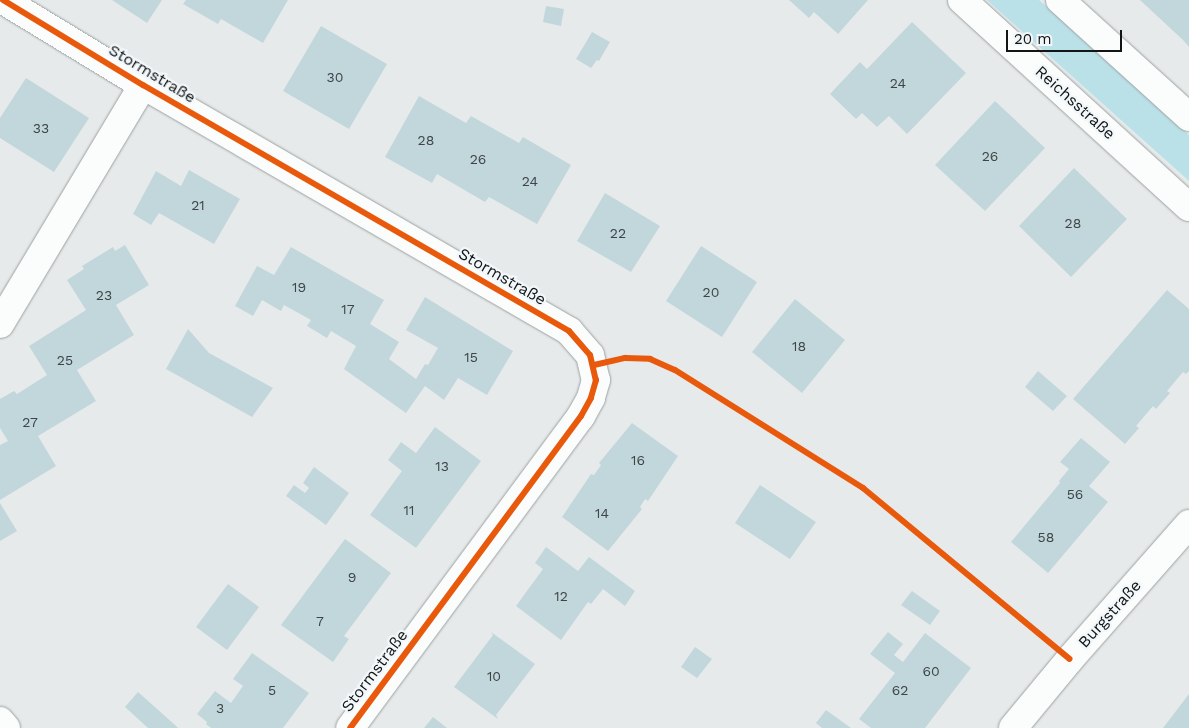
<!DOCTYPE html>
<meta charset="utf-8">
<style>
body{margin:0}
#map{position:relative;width:1189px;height:728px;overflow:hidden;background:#e6eaeb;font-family:"Work Sans",sans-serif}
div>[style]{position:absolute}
.green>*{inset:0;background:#bae1e8}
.building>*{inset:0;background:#c2d7db}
.roads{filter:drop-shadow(0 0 1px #9ea1a2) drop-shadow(0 0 1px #9ea1a2)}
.minor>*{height:28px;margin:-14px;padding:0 14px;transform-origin:14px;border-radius:14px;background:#fbfcfc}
.cycleway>*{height:6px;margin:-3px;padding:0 3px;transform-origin:3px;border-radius:3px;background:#e8590c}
span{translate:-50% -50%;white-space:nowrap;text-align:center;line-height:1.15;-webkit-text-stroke:4.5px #f2f8fa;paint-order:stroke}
.number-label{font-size:14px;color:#3e4546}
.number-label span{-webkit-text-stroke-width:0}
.street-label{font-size:16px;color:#121415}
.scale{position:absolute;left:1006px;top:30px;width:116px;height:22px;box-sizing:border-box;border:2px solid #121415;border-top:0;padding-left:6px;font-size:15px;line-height:18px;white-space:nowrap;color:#121415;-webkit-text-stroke:4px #f2f8fa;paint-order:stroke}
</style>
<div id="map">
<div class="green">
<i style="clip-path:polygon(987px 0,1039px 0,1189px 135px,1189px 181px)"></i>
</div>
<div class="building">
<i style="clip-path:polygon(112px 0,162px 0,147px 23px)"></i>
<i style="clip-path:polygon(186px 0,288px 0,263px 43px,221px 19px,218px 24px,183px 4px)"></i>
<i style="clip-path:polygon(789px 0,868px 0,838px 34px,814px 12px,809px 18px)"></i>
<i style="clip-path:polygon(1140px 0,1189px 0,1189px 47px,1184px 41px)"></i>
<i style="clip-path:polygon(546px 6px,564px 9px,561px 26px,543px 22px)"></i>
<i style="clip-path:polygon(912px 22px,966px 73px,907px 134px,889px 116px,877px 127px,862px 113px,856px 119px,830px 94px,860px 62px,867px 69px)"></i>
<i style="clip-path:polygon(321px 26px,387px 64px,349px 129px,283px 91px)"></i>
<i style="clip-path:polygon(592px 32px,610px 42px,599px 61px,597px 60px,591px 68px,576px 59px)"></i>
<i style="clip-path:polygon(26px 78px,89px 118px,54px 172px,0 138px,0 118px)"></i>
<i style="clip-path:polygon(419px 96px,466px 123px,471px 116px,519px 143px,523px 137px,571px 165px,537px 224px,489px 197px,485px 202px,437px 174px,432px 183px,385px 157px)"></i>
<i style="clip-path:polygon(995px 101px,1045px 148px,985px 211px,935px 165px)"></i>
<i style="clip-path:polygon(1074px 168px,1127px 219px,1071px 277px,1019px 226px)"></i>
<i style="clip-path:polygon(189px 170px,240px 199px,214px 244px,159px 213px,151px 225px,133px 214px,156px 171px,181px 186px)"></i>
<i style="clip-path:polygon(605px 193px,660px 226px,631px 272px,577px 241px)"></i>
<i style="clip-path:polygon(125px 245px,149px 285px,116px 305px,134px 335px,77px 370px,96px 401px,38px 436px,56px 466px,0 500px,0 445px,8px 441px,0 428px,0 399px,14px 391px,17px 394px,47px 375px,29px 346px,86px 310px,67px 280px,84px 269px,82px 266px,113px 247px,115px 251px)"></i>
<i style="clip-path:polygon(701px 246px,757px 282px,722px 337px,666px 301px)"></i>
<i style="clip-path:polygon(291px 247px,384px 300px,370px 324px,399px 342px,389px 359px,416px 379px,425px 364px,428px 365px,438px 348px,406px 330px,425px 297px,513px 351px,487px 395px,458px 378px,444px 400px,425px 386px,406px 413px,344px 369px,356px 346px,331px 331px,327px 338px,307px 326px,311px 320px,284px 305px,281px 311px,262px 300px,253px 316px,235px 306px,257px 266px,274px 275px)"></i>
<i style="clip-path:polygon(1167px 290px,1189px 309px,1189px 371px,1186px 374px,1183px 372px,1167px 391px,1170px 393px,1156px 409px,1153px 406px,1136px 426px,1139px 428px,1125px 444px,1073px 399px)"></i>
<i style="clip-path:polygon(795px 299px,845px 340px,802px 393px,752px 352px)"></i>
<i style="clip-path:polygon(188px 329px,209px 353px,273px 388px,252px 417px,166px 369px)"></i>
<i style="clip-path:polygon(1038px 371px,1067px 396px,1053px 411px,1025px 387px)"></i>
<i style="clip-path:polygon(632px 423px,678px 456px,648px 501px,645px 499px,640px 507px,642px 509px,608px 551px,562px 517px,591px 474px,594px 475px,601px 465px,599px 463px)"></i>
<i style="clip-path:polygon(435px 427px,481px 461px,416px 548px,370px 515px,402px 471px,388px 460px,401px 442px,416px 453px)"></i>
<i style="clip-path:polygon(1081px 438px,1110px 462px,1089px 486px,1108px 502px,1048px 573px,1011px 542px,1060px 483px,1059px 481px,1069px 469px,1060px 462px)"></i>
<i style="clip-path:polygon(314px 467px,349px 493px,326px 525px,286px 496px,294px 485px,305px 493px,309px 488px,303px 483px)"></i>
<i style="clip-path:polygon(760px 485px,816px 522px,790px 559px,735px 523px)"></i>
<i style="clip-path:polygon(0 503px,17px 531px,0 541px)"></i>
<i style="clip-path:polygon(345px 539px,391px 573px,344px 636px,349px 639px,333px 662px,281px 625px)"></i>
<i style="clip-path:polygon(546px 547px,578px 571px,589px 557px,635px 591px,625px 606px,603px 589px,591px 604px,588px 602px,561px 640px,516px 606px,543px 569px,535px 563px)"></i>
<i style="clip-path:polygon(228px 584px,259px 607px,227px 650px,196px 627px)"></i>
<i style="clip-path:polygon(912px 591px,940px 611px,930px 625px,901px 605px)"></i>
<i style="clip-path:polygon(491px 632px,535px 664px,496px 715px,498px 719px,454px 687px,493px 635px)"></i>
<i style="clip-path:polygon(888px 632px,903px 644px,894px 655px,903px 662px,925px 633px,971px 668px,925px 728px,871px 728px,859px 719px,895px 673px,870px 654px)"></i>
<i style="clip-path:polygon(695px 647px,712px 659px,697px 678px,681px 667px)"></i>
<i style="clip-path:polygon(252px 653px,309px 693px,283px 728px,211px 728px,206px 724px,207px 722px,197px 714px,215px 691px,231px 703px,243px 686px,233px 679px)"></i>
<i style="clip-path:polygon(138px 692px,175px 725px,178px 728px,148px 728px,125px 707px)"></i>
<i style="clip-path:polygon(1189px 694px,1189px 728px,1163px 728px)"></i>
<i style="clip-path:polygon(826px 710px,851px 728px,822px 728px,816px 723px)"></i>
<i style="clip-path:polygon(433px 717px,447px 728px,424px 728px)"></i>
</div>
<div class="roads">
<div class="minor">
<i style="left:3px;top:0;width:164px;rotate:31.3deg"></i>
<i style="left:143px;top:85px;width:492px;rotate:30deg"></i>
<i style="left:569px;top:331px;width:32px;rotate:49deg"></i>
<i style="left:590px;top:355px;width:26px;rotate:77deg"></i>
<i style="left:596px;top:380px;width:19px;rotate:106deg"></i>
<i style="left:591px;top:398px;width:21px;rotate:119deg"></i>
<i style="left:581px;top:416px;width:388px;rotate:126.5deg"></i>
<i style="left:962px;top:0;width:307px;rotate:42.4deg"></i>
<i style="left:1060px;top:0;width:174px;rotate:42.2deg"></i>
<i style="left:0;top:324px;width:279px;rotate:-59.1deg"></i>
<i style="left:0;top:721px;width:9px;rotate:49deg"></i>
<i style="left:1013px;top:728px;width:89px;rotate:-50.4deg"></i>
<i style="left:1070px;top:659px;width:180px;rotate:-48.6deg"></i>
</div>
</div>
<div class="cycleway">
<i style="left:3px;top:0;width:164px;rotate:31.3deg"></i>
<i style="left:143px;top:85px;width:492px;rotate:30deg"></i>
<i style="left:569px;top:331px;width:32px;rotate:49deg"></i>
<i style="left:590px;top:355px;width:26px;rotate:77deg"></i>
<i style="left:596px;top:380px;width:19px;rotate:106deg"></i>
<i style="left:591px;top:398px;width:21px;rotate:119deg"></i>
<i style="left:581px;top:416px;width:388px;rotate:126.5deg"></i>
<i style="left:594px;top:365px;width:32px;rotate:-13deg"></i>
<i style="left:625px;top:358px;width:25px;rotate:2deg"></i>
<i style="left:650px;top:359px;width:27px;rotate:24deg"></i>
<i style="left:675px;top:370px;width:222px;rotate:32.1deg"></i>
<i style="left:863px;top:488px;width:268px;rotate:39.6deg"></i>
</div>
<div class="number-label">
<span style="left:335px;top:77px">30</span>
<span style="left:898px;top:83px">24</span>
<span style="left:41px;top:128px">33</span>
<span style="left:426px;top:140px">28</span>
<span style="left:990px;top:156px">26</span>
<span style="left:478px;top:159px">26</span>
<span style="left:530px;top:181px">24</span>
<span style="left:198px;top:205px">21</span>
<span style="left:1073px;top:223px">28</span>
<span style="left:618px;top:233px">22</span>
<span style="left:299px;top:287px">19</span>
<span style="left:711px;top:292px">20</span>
<span style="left:104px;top:295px">23</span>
<span style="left:348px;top:309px">17</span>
<span style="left:799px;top:346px">18</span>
<span style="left:471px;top:357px">15</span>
<span style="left:65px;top:360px">25</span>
<span style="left:30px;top:422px">27</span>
<span style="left:638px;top:460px">16</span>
<span style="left:442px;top:466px">13</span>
<span style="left:1075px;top:494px">56</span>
<span style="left:409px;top:510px">11</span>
<span style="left:602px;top:513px">14</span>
<span style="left:1046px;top:537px">58</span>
<span style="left:352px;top:577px">9</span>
<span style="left:561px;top:596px">12</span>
<span style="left:320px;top:621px">7</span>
<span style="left:931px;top:671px">60</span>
<span style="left:494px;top:676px">10</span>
<span style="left:272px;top:690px">5</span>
<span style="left:900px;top:690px">62</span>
<span style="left:220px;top:708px">3</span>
</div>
<div class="street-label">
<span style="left:152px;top:74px;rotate:31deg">Stormstraße</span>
<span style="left:1075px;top:103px;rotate:42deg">Reichsstraße</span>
<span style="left:502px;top:277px;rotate:30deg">Stormstraße</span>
<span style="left:1110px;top:614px;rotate:-48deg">Burgstraße</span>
<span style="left:375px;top:671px;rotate:-53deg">Stormstraße</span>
</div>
<div class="scale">20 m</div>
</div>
